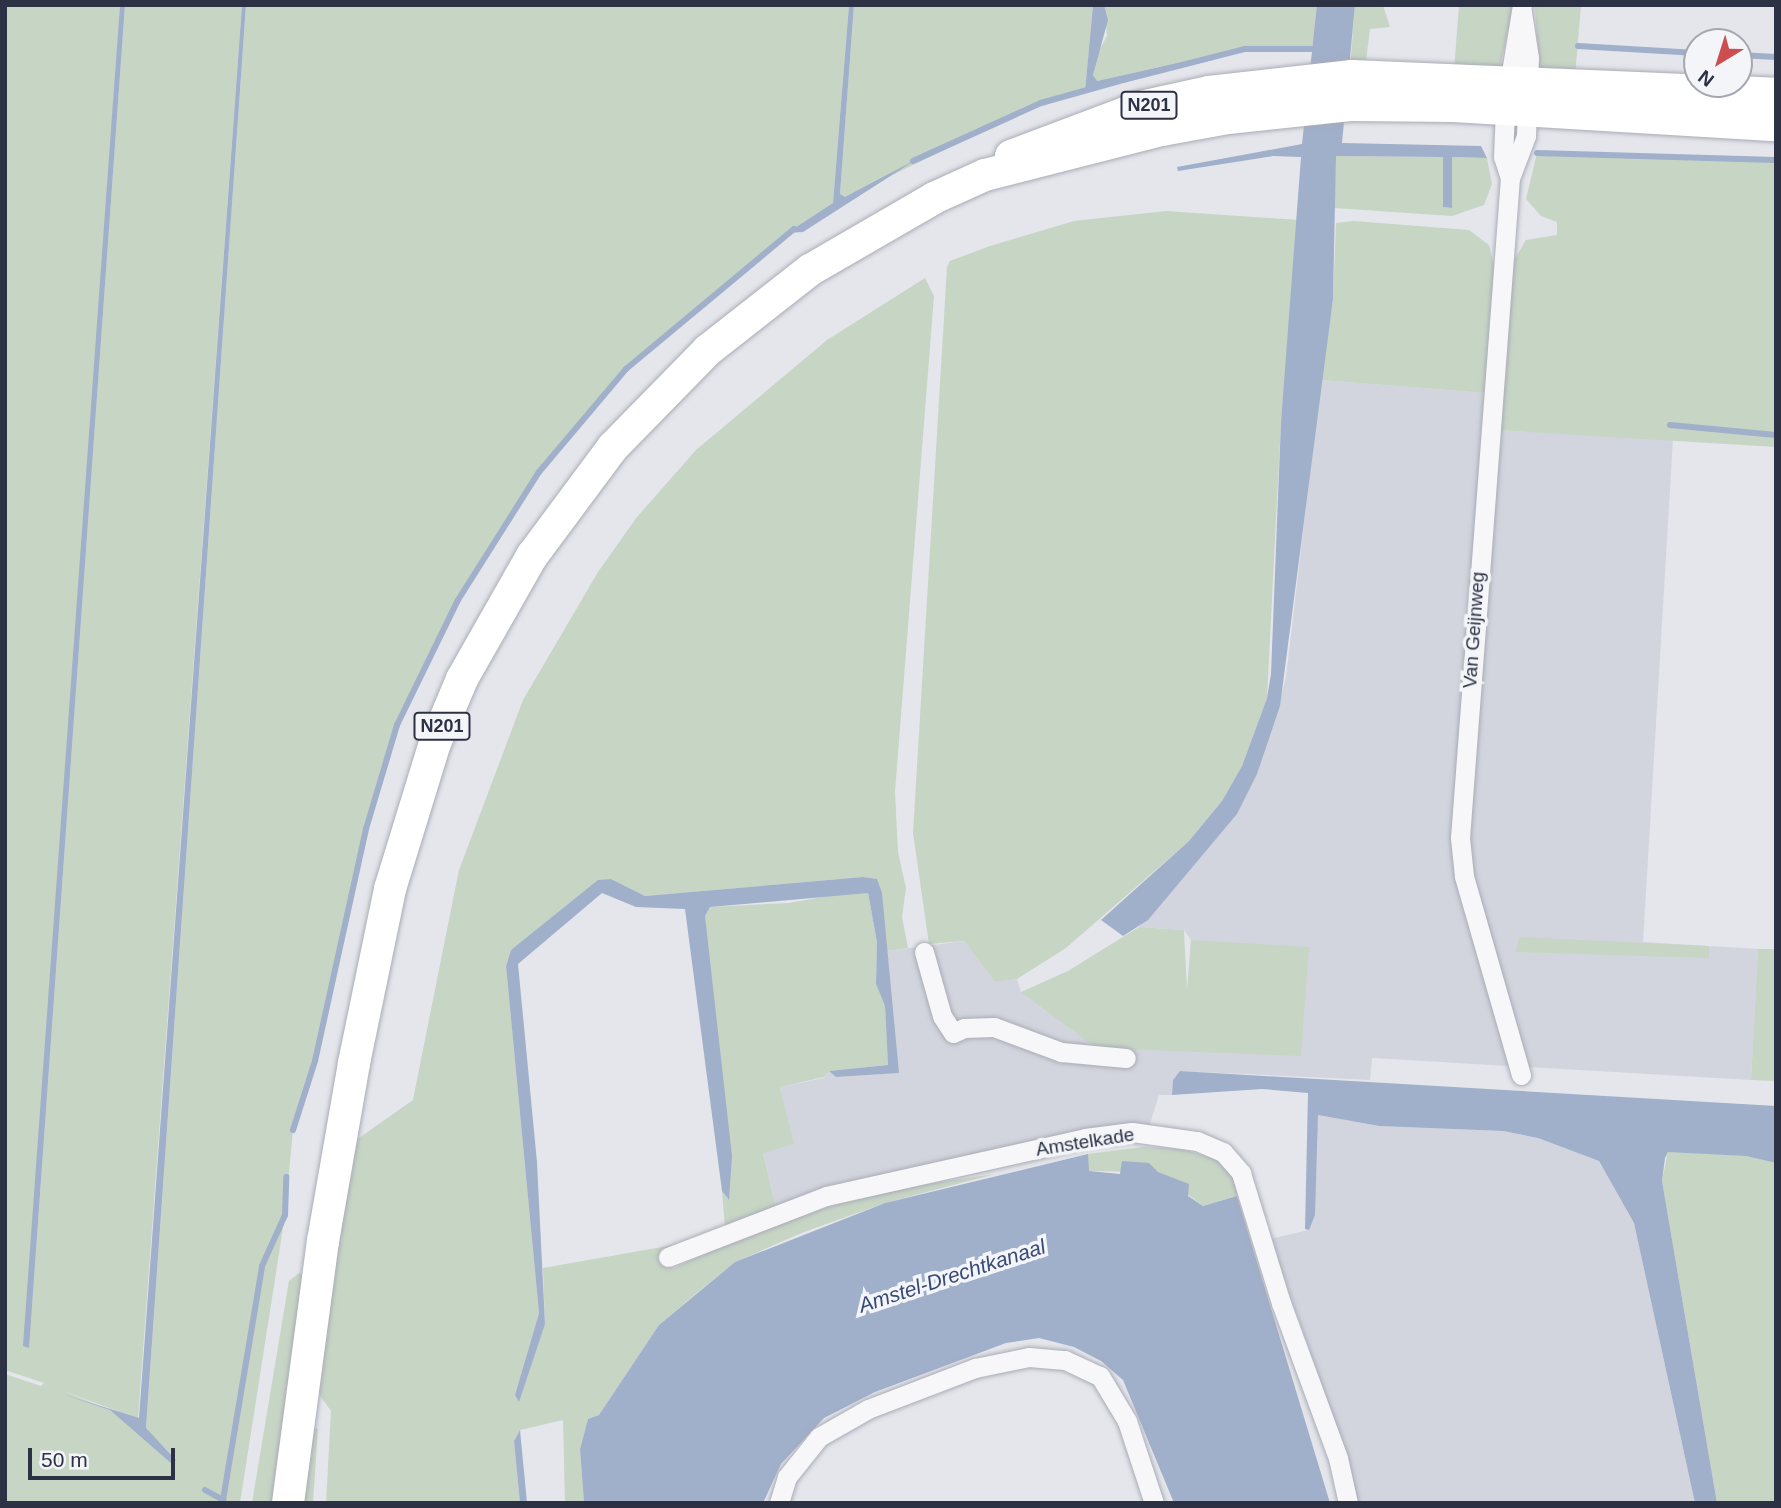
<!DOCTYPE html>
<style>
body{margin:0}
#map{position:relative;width:1781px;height:1508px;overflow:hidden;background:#e4e6eb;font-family:Helvetica,sans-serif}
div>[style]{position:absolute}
.built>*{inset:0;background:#d2d5dd}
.green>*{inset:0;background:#c7d5c5}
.water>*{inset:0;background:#a0afca}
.stream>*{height:6px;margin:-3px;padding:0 3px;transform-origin:3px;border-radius:3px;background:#a0afca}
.roads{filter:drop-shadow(0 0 2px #a9acb6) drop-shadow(0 0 2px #a9acb6)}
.street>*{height:19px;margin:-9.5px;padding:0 9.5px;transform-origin:9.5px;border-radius:9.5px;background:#f7f7fa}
.primary>*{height:32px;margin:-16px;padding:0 16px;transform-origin:16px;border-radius:16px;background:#fff}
span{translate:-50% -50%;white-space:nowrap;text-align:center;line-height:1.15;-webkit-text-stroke:7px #f4f5f9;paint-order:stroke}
.shield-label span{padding:2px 5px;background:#f4f5f9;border:2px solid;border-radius:5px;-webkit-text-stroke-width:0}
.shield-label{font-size:18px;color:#2c3144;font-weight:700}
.street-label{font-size:19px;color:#2c3144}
.water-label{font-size:21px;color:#374a77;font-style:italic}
.frame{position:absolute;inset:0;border:7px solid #2c3144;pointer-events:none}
.north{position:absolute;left:1683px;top:28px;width:70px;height:70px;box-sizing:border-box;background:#f4f5f9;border:2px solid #a4a7b1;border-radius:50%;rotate:218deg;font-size:19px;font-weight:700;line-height:28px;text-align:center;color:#2c3144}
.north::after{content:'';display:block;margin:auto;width:24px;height:32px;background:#cc4e4f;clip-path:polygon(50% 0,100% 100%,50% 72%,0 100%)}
.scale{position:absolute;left:28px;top:1448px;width:147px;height:32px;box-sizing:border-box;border:4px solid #2c3144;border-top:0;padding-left:9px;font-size:21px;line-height:24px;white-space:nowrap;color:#2c3144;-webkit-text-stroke:5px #f4f5f9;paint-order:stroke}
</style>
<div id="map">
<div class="built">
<i style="clip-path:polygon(1321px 380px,1486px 393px,1497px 430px,1673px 439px,1643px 942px,1758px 949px,1751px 1080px,1372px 1058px,1370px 1080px,1180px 1071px,1173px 1080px,1172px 1095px,1159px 1095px,1149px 1127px,1097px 1127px,776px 1207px,763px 1152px,793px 1144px,780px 1087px,824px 1078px,829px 1071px,836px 1077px,898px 1073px,887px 951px,964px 941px,995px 982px,1017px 979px,1021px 992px,1187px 1000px,1191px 940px,1184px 930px,1139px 927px,1237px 814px,1273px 725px,1286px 677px)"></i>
<i style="clip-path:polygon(1318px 1115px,1379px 1126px,1503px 1131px,1538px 1138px,1599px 1161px,1634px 1223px,1695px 1503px,1357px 1503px,1347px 1456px,1270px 1239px,1309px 1230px)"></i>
</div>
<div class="green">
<i style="clip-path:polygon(5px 5px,120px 5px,29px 1348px,125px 5px,242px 5px,138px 1419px,61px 1390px,110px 1410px,176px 1459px,146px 1429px,246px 5px,849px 5px,833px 203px,787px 233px,626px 369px,539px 472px,458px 600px,397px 725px,366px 829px,315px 1061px,293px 1130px,285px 1215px,240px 1503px,5px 1503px,5px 1374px,41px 1386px,44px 1383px,5px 1370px)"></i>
<i style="clip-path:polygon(854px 5px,1093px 5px,1085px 91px,1041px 103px,845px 198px,840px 194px)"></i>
<i style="clip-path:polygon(1104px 5px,1317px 5px,1315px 49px,1245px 49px,1213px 60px,1212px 55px,1097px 81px,1093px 75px,1097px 54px,1107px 36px)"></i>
<i style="clip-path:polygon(1355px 5px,1383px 5px,1390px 27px,1370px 29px,1365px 69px,1350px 69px)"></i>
<i style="clip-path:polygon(1459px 5px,1514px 5px,1499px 71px,1454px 71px)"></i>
<i style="clip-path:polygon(1535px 5px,1581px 5px,1575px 77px,1539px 75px)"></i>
<i style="clip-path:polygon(1537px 153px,1776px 160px,1776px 447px,1497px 430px,1513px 262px,1526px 240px,1557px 235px,1557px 222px,1541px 216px,1526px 199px)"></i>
<i style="clip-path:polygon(1336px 156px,1443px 157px,1443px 207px,1452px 208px,1452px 157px,1487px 158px,1492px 184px,1484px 205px,1452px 216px,1334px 208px)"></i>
<i style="clip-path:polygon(1166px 211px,1299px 220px,1281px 422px,1267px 698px,1242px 766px,1222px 801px,1189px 841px,1066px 948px,1017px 979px,995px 982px,964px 941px,929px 944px,913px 833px,947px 267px,950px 261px,990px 246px,1074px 221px)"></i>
<i style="clip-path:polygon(1354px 221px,1469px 230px,1489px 245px,1495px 269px,1486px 393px,1321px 380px,1333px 299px,1336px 223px)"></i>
<i style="clip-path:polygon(925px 278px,934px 296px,895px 792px,898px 852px,906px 888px,902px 917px,908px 948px,887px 951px,877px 879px,863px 877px,645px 896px,611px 879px,511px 950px,506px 966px,539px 1313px,515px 1395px,545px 1324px,543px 1268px,679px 1244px,672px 1269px,785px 1217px,913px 1186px,995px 1174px,885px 1203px,804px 1232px,735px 1262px,693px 1296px,659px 1325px,599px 1415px,588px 1419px,580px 1449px,584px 1503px,565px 1503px,563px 1420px,520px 1430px,514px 1441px,520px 1503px,326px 1503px,331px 1411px,316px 1390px,356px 1140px,413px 1100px,459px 870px,523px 700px,598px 572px,637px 517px,696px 450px,827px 340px)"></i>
<i style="clip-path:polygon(856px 891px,868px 893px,877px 942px,876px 984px,885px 1006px,888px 1065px,829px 1071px,824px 1077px,780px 1087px,794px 1144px,763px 1153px,776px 1207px,725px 1227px,722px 1191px,728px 1199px,705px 916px,710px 907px,789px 903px)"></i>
<i style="clip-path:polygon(1139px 927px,1184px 930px,1187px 990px,1191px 940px,1309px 947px,1301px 1056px,1096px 1048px,1021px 992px,1068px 971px)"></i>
<i style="clip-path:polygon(1519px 937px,1709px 946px,1709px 958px,1516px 952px)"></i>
<i style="clip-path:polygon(1758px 949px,1776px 949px,1776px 1081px,1751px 1080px)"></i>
<i style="clip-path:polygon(1143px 1147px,1182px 1149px,1215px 1159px,1235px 1171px,1237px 1196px,1203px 1206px,1158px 1172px,1088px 1171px,1088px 1154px)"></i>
<i style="clip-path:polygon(1668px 1151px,1746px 1156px,1776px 1163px,1776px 1503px,1717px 1503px,1662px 1181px)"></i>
<i style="clip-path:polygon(299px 1273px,303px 1276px,272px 1503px,252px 1503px,289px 1281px)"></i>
<i style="clip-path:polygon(308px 1427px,318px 1429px,313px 1503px,301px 1503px)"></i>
</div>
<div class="water">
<i style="clip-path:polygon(120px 5px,125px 5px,29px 1348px,23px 1346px)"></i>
<i style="clip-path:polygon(242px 5px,246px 5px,146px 1428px,176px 1460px,172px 1464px,110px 1410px,59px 1393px,139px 1418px)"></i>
<i style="clip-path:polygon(849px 5px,854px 5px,840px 194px,845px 197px,917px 159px,803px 232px,787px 233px,833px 203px)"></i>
<i style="clip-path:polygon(1093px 5px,1104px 5px,1108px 20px,1093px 75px,1097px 81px,1213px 55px,1213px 60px,1085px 91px)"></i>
<i style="clip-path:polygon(1317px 5px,1355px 5px,1342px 143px,1481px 146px,1487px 158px,1452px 157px,1452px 208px,1443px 207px,1443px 157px,1336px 156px,1333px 299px,1280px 706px,1257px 774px,1237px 814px,1148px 920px,1123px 936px,1101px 920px,1189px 841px,1222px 801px,1242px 766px,1267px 698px,1271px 674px,1281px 422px,1301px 157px,1273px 156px,1178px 171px,1177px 167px,1302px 144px)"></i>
<i style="clip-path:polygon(863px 877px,877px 879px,882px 893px,899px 1073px,836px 1077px,829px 1071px,888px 1065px,885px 1006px,876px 984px,877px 942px,868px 893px,710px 907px,705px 916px,732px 1156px,729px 1200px,722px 1191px,685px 909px,636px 907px,602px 893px,518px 964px,537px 1162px,545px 1324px,519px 1402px,515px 1395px,539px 1313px,506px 966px,511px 950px,598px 880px,611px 879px,645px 896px)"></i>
<i style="clip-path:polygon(1180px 1071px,1776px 1106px,1776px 1163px,1746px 1156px,1668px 1152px,1665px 1158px,1662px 1181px,1717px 1503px,1695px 1503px,1634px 1223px,1599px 1161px,1538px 1138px,1503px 1131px,1379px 1126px,1318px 1115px,1315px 1215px,1309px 1230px,1305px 1229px,1308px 1093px,1262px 1089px,1172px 1095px,1173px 1080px)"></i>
<i style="clip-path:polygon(1088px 1154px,1089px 1171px,1120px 1174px,1122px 1161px,1149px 1163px,1158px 1172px,1189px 1184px,1188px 1196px,1203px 1206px,1237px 1196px,1330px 1503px,1174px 1503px,1123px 1380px,1101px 1361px,1074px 1347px,1039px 1338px,1006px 1343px,875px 1392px,824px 1418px,781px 1464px,763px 1503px,584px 1503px,580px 1449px,588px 1419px,599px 1415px,659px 1325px,735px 1262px,885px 1203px)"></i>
<i style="clip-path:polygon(520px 1430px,527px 1503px,520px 1503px,514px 1441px)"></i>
</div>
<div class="stream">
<i style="left:1578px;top:46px;width:119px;rotate:3.4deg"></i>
<i style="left:1739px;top:55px;width:37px;rotate:3deg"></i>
<i style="left:1537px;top:153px;width:239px;rotate:1.7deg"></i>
<i style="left:913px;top:161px;width:141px;rotate:-24.4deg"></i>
<i style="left:1041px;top:103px;width:85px;rotate:-15.7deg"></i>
<i style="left:1123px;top:80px;width:126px;rotate:-14.3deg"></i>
<i style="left:1245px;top:49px;width:70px"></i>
<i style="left:1670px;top:425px;width:106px;rotate:5.4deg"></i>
<i style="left:293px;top:1130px;width:72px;rotate:-72.3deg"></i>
<i style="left:315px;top:1061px;width:238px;rotate:-77.6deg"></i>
<i style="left:366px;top:829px;width:109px;rotate:-73.4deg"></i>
<i style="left:397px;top:725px;width:139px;rotate:-64deg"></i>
<i style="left:458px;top:600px;width:151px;rotate:-57.7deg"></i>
<i style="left:539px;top:472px;width:135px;rotate:-49.8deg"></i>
<i style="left:626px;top:369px;width:219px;rotate:-39.8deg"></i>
<i style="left:205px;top:1490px;width:21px;rotate:29deg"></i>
<i style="left:223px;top:1500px;width:237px;rotate:-80.5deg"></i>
<i style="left:262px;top:1266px;width:56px;rotate:-65.7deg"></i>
<i style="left:285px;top:1215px;width:38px;rotate:-88deg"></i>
</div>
<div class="roads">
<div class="street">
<i style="left:1510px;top:178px;width:45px;rotate:-69.1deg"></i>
<i style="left:1526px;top:136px;width:78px;rotate:-87.8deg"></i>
<i style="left:1529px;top:58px;width:47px;rotate:-98.7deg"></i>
<i style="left:924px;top:952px;width:66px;rotate:74.3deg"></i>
<i style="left:942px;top:1016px;width:20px;rotate:57deg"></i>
<i style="left:953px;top:1033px;width:12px;rotate:-24deg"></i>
<i style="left:964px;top:1028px;width:30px;rotate:-2deg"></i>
<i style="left:994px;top:1027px;width:72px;rotate:20.5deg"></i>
<i style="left:1061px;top:1052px;width:65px;rotate:5.3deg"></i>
<i style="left:1521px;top:1075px;width:207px;rotate:-106deg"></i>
<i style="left:1464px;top:876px;width:38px;rotate:-96deg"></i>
<i style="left:1460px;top:838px;width:662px;rotate:-85.67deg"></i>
<i style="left:1510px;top:178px;width:22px;rotate:-108deg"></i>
<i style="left:1503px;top:157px;width:48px;rotate:-87.6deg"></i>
<i style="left:1505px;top:109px;width:105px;rotate:-80.7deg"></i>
<i style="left:668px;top:1257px;width:169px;rotate:-21.1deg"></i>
<i style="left:826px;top:1196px;width:265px;rotate:-12.6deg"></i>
<i style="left:1085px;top:1138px;width:47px;rotate:-7.3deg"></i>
<i style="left:1132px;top:1132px;width:66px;rotate:7.9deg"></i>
<i style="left:1197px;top:1141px;width:28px;rotate:23deg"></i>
<i style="left:1223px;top:1152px;width:28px;rotate:49deg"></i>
<i style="left:1241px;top:1173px;width:136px;rotate:72.9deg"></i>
<i style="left:1281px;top:1303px;width:165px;rotate:69.8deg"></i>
<i style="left:1338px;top:1458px;width:46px;rotate:77.5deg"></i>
<i style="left:779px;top:1503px;width:27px;rotate:-73deg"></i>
<i style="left:787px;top:1477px;width:51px;rotate:-51.3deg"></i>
<i style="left:819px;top:1437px;width:56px;rotate:-29.7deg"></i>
<i style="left:868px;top:1409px;width:115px;rotate:-21deg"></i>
<i style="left:975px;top:1368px;width:55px;rotate:-11.5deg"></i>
<i style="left:1029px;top:1357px;width:36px;rotate:5deg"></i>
<i style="left:1065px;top:1360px;width:38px;rotate:25deg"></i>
<i style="left:1100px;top:1376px;width:52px;rotate:59deg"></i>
<i style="left:1127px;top:1421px;width:86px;rotate:71.8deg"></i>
</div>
<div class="primary">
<i style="left:1011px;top:156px;width:139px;rotate:-20.7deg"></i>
<i style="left:1141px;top:107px;width:70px;rotate:-12.4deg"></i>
<i style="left:1209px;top:92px;width:144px;rotate:-6.4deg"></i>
<i style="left:1352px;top:76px;width:424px;rotate:2.4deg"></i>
<i style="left:288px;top:1503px;width:264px;rotate:-82.4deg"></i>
<i style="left:323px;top:1241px;width:181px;rotate:-80.1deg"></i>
<i style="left:354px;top:1063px;width:178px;rotate:-78.3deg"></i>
<i style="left:390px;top:889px;width:153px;rotate:-72.9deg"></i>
<i style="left:435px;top:743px;width:69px;rotate:-67.1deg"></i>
<i style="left:462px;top:679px;width:142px;rotate:-60.4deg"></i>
<i style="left:532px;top:556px;width:136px;rotate:-53.4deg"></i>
<i style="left:613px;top:447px;width:136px;rotate:-45.6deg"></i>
<i style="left:708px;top:350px;width:130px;rotate:-38.1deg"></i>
<i style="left:810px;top:270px;width:143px;rotate:-30.1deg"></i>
<i style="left:934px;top:198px;width:56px;rotate:-24.3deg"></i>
<i style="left:985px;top:175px;width:183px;rotate:-14.3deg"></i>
<i style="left:1162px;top:130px;width:67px;rotate:-10.3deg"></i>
<i style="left:1228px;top:118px;width:125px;rotate:-6deg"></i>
<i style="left:1352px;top:105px;width:101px;rotate:0.6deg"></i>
<i style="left:1453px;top:106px;width:324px;rotate:3.4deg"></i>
</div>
</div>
<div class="shield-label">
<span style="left:1149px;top:105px">N201</span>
<span style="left:442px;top:726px">N201</span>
</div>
<div class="street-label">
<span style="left:1474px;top:630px;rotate:-86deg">Van Geijnweg</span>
<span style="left:1085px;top:1142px;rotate:-9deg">Amstelkade</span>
</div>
<div class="water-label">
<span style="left:952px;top:1276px;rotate:-18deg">Amstel-Drechtkanaal</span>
</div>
<div class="frame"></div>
<div class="north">N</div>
<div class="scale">50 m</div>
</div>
